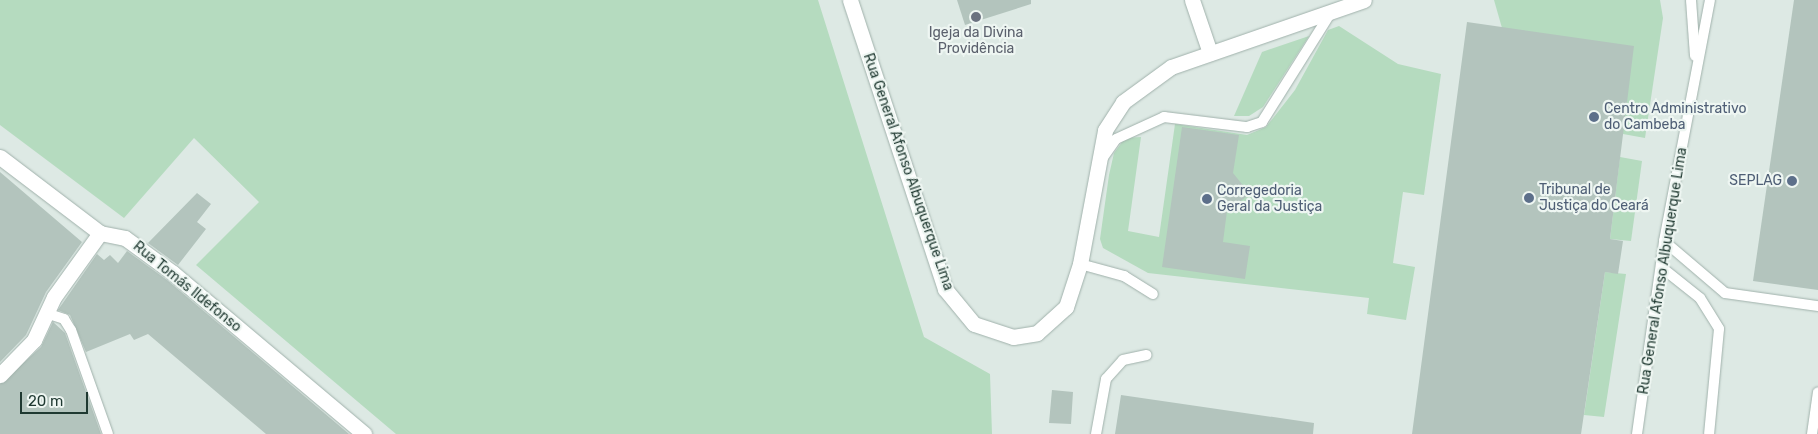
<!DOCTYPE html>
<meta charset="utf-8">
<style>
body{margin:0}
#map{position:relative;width:1818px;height:434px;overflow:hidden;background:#dde9e4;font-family:Rubik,sans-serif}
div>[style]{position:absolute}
.green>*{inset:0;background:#b5dbbf}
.building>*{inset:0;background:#b3c4bd}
.roads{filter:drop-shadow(0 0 1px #a0b1ab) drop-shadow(0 0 1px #a0b1ab)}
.service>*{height:10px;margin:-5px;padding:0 5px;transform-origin:5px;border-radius:5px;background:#fff}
.minor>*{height:15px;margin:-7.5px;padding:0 7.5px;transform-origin:7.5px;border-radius:7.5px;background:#fff}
.dots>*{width:14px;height:14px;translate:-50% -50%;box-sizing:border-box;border:2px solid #eef6f2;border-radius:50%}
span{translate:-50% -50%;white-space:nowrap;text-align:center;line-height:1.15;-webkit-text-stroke:4.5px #eef6f2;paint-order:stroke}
.worship-label{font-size:14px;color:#5b616d}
.service-label{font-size:14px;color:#4e5e75}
.left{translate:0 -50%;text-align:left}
.right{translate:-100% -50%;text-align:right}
.street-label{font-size:14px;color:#1f3931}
.scale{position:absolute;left:20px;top:392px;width:68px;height:22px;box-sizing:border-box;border:2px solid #1f3931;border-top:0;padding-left:6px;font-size:15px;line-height:18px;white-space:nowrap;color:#1f3931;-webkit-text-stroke:4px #eef6f2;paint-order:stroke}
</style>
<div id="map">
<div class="green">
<i style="clip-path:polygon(0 0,818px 0,924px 337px,990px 374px,992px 434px,396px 434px,196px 265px,259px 202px,194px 138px,124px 218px,0 125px)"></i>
<i style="clip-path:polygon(1494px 0,1660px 0,1663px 18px,1645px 138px,1623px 134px,1502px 28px)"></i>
<i style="clip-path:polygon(1339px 26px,1398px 64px,1441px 74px,1424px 195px,1403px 192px,1393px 263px,1415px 267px,1406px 320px,1367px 314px,1369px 298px,1148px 273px,1103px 248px,1100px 239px,1109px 175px,1114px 153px,1125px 138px,1141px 137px,1128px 231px,1159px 237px,1175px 124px,1247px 135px,1266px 127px,1295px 90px,1328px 30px)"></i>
<i style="clip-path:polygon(1309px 36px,1263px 107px,1249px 116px,1234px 116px,1262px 52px)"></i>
<i style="clip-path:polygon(1620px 157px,1642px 161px,1631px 241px,1610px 239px)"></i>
<i style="clip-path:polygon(1605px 272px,1626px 274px,1604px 417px,1584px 415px)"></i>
</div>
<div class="building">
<i style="clip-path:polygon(957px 0,1031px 0,1031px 4px,965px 25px)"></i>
<i style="clip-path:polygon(1794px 0,1818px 0,1818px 290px,1753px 281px)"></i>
<i style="clip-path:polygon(1467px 22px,1634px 46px,1610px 239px,1623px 241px,1618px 274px,1605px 272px,1581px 434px,1412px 434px)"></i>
<i style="clip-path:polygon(1182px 127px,1239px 135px,1233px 173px,1250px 194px,1227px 211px,1223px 242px,1250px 246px,1245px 279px,1162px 267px)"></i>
<i style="clip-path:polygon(0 172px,82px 242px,46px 292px,26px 335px,0 362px)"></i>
<i style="clip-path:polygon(197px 193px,211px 204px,197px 222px,206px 229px,178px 265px,148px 243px)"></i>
<i style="clip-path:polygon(127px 251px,167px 280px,349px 434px,266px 434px,148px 334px,134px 340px,130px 334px,86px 352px,70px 315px,58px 310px,97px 254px,104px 260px,110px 255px,118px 263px)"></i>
<i style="clip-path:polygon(53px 322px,65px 333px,101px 434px,0 434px,0 384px,41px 347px)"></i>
<i style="clip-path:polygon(1052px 390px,1073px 392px,1071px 424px,1049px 423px)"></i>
<i style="clip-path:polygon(1121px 395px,1314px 423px,1313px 434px,1115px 434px)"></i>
</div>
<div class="roads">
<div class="service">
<i style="left:1691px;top:0;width:56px;rotate:85.9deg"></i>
<i style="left:1102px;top:159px;width:24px;rotate:-55deg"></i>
<i style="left:1116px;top:139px;width:53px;rotate:-24.6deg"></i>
<i style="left:1164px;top:117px;width:84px;rotate:6.9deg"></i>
<i style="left:1247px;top:127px;width:16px;rotate:-18deg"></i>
<i style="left:1262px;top:122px;width:131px;rotate:-57.8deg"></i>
<i style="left:1664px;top:241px;width:80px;rotate:40.4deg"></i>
<i style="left:1725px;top:293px;width:94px;rotate:8deg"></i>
<i style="left:1080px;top:264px;width:46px;rotate:15.3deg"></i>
<i style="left:1124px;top:276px;width:34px;rotate:32deg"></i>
<i style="left:1661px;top:267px;width:50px;rotate:38.5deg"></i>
<i style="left:1700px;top:298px;width:36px;rotate:58deg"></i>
<i style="left:1719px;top:329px;width:105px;rotate:95.4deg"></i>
<i style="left:49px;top:314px;width:16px;rotate:18deg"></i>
<i style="left:64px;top:319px;width:13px;rotate:58deg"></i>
<i style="left:71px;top:330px;width:110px;rotate:70.4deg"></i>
<i style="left:1096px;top:434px;width:56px;rotate:-79.7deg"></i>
<i style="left:1106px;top:379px;width:25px;rotate:-48deg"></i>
<i style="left:1123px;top:360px;width:24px;rotate:-12deg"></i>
<i style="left:1637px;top:434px;width:195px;rotate:-82deg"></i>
<i style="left:1664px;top:241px;width:245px;rotate:-79.2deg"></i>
<i style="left:1812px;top:434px;width:42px;rotate:-81.9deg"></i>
</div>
<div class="minor">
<i style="left:850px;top:0;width:304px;rotate:71.8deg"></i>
<i style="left:945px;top:289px;width:45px;rotate:50.4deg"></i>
<i style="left:974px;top:324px;width:41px;rotate:18.4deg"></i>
<i style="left:1013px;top:337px;width:24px;rotate:-9deg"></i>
<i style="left:1037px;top:333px;width:39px;rotate:-42deg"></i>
<i style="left:1066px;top:307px;width:45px;rotate:-72deg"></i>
<i style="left:1080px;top:264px;width:136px;rotate:-79.4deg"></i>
<i style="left:1105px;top:130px;width:33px;rotate:-57deg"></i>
<i style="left:1123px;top:102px;width:59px;rotate:-36.1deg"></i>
<i style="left:1171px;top:67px;width:204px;rotate:-19.1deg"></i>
<i style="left:1192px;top:0;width:56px;rotate:71.2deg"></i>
<i style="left:0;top:157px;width:126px;rotate:37.2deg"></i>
<i style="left:100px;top:233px;width:25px;rotate:11deg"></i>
<i style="left:125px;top:238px;width:59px;rotate:36.1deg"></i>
<i style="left:173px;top:273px;width:250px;rotate:40.1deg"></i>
<i style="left:0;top:375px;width:49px;rotate:-45.8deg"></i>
<i style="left:34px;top:340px;width:47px;rotate:-65.1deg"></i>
<i style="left:54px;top:297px;width:79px;rotate:-54.3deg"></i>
</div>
</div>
<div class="dots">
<i style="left:976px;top:17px;background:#6b7280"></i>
<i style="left:1594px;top:117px;background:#5c6f8a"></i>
<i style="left:1792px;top:181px;background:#5c6f8a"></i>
<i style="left:1529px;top:198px;background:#5c6f8a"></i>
<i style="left:1207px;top:199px;background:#5c6f8a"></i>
</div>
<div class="worship-label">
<span style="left:976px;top:41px">Igeja da Divina<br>Providência</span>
</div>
<div class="service-label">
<span class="left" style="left:1604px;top:117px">Centro Administrativo<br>do Cambeba</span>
<span class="right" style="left:1782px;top:181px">SEPLAG</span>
<span class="left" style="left:1539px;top:198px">Tribunal de<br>Justiça do Ceará</span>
<span class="left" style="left:1217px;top:199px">Corregedoria<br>Geral da Justiça</span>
</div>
<div class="street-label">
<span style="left:908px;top:172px;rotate:71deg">Rua General Afonso Albuquerque Lima</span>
<span style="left:1663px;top:271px;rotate:-81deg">Rua General Afonso Albuquerque Lima</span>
<span style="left:187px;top:287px;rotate:39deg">Rua Tomás Ildefonso</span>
</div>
<div class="scale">20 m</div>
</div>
